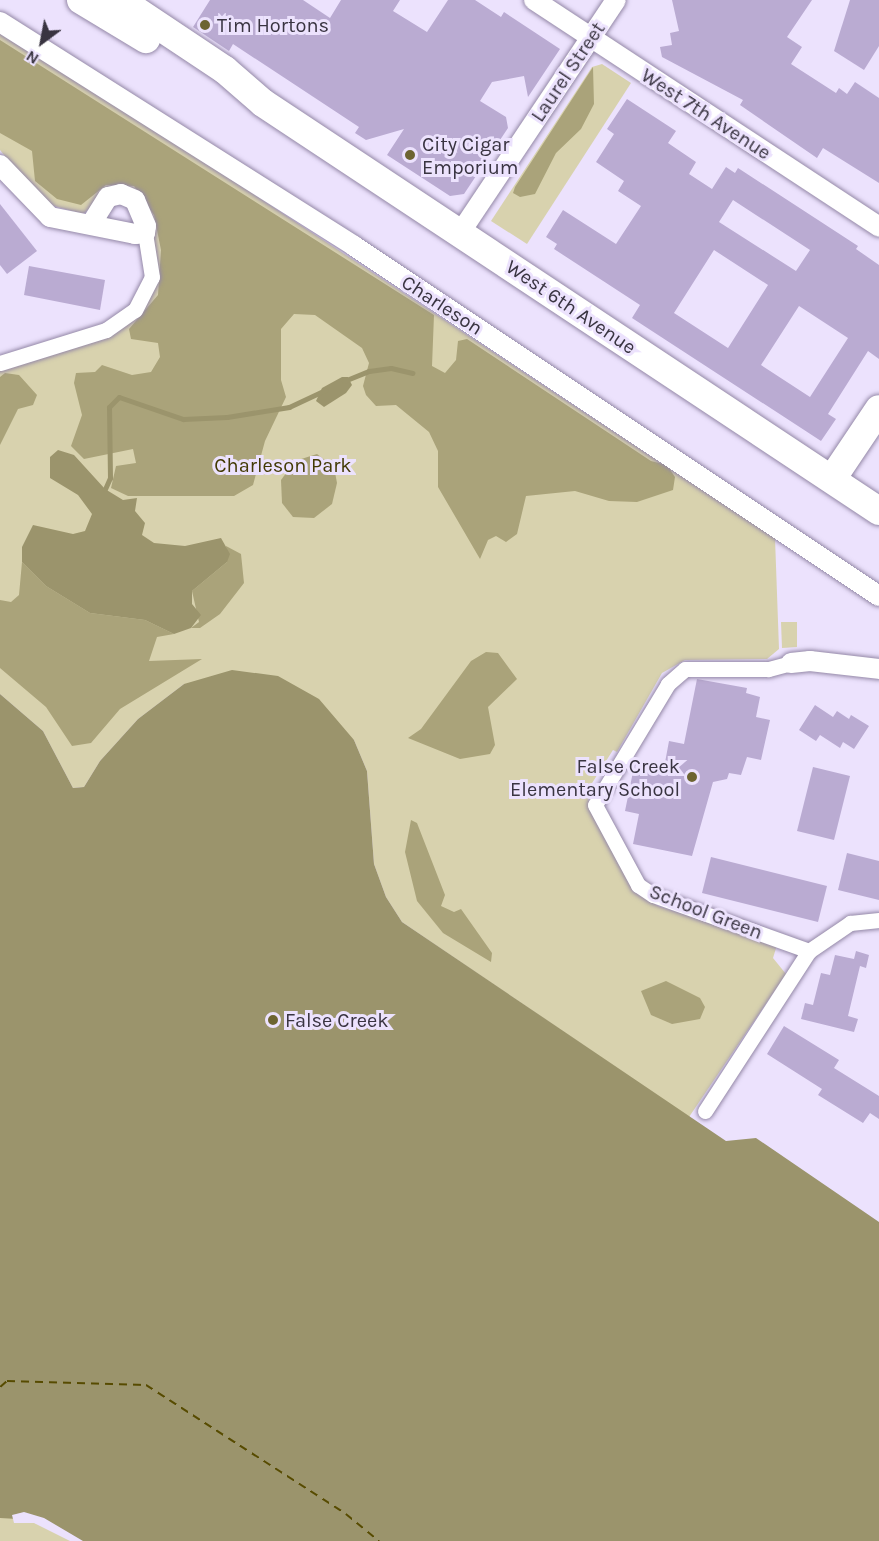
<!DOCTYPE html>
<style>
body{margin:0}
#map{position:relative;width:879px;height:1541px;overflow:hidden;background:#ece2fd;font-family:Karla,sans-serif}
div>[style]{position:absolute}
.green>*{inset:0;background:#d8d2ae}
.forest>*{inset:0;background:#aaa37a}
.water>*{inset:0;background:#9b946c}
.pier>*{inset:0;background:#ece2fd}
.stream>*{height:5px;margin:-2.5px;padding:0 2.5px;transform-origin:2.5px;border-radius:2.5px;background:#9b946c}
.ferry>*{height:1.5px;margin-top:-0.75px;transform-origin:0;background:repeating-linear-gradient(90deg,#574b00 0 8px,transparent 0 14px)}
.building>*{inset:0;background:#baabd2}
.roads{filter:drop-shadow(0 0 2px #9488a7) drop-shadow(0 0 2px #9488a7)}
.pedestrian>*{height:15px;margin:-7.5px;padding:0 7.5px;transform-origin:7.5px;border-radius:7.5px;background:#fff}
.minor>*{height:20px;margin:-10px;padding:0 10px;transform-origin:10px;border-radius:10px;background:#fff}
.secondary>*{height:28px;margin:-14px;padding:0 14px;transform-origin:14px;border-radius:14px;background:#fff}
.dots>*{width:16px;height:16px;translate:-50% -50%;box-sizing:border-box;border:3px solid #ece2fd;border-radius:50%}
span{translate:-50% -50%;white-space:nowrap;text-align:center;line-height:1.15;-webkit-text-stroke:6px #ece2fd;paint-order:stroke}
.poi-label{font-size:20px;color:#393441}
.left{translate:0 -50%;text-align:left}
.right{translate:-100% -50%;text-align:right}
.street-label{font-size:20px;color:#393441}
.park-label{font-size:20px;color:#433a04}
.north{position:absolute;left:12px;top:12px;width:60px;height:60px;-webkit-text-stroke:4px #ece2fd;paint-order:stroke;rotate:212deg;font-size:16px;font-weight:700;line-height:24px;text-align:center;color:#393441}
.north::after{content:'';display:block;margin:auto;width:21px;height:27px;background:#393441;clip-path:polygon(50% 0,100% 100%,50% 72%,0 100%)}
</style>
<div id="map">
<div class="green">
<i style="clip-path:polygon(0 34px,176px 143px,775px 538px,779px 649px,767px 659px,685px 660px,662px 673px,617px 752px,613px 750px,587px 791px,589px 802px,643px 896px,658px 906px,777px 945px,773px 958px,786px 974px,689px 1117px,402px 922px,386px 897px,374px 864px,367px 771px,354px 740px,184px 684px,138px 719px,100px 761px,84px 787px,73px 788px,43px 731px,0 694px,0 367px,86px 344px,124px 327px,151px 296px,156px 260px,151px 218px,140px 199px,97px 202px,83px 214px,54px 206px,28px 185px,0 150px)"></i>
<i style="clip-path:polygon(602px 64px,631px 83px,527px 244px,491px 221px,592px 67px)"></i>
<i style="clip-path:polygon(781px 622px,797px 622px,797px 647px,782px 648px)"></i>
<i style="clip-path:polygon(12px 1515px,24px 1518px,75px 1541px,0 1541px,0 1518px)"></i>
</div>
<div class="forest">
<i style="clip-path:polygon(0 40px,434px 315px,432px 366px,445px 373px,456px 360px,458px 341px,467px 339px,651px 461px,667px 465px,675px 477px,673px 490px,637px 502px,609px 501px,575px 491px,526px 496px,517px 534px,506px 542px,496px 536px,488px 540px,480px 559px,438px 487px,438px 451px,429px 432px,396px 405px,376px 406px,366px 395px,363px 386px,369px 363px,362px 348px,315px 315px,294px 314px,281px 329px,281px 380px,286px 397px,265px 441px,253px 485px,234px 496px,128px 496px,111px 488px,116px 466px,136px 463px,133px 449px,84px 459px,71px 446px,82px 415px,74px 383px,76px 373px,95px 372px,102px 365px,132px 375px,151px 372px,160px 357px,158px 343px,131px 339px,129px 329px,158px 295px,161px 250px,154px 215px,134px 186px,106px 185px,81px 205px,57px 199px,35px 181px,32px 151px,0 133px)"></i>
<i style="clip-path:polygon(593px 67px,594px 104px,581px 129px,556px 153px,535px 194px,520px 197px,513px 193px,515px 187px)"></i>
<i style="clip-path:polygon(5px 373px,19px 375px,37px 395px,33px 405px,18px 409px,0 445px,0 377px)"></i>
<i style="clip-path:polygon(317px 454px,334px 467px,337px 483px,332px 504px,314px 518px,293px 517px,282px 503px,281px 480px,295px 461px)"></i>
<i style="clip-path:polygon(226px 546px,241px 554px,244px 583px,220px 614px,200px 628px,191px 628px,199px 622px,192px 591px,227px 562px)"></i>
<i style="clip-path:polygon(22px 562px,46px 586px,90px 613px,145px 620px,174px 634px,157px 637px,149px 661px,202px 659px,120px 709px,91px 743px,72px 746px,46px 707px,0 668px,0 600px,11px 602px,19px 595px)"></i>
<i style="clip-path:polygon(486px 652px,498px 653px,517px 679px,488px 707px,495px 745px,490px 754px,460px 759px,408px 738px,421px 729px,471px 661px)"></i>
<i style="clip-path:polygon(411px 820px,417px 823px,445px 895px,441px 906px,454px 912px,461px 909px,492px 953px,491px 962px,443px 933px,417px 901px,405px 852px)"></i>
<i style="clip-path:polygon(666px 981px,700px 998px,705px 1007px,700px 1019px,672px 1024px,651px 1015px,641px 991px)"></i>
</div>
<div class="water">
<i style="clip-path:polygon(342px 377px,348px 377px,352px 385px,346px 393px,324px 407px,316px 401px,322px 388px)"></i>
<i style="clip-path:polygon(58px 450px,74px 455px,105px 489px,123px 500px,137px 498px,135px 511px,145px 523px,142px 535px,154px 543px,185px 546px,221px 538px,230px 554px,227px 562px,192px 591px,192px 604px,201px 615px,191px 628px,174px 634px,145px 620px,90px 613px,46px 586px,22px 562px,22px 547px,33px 525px,73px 534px,85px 531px,92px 514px,78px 495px,50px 478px,50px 457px)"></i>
<i style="clip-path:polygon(232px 670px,278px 676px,319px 699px,354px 740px,367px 771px,374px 864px,386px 897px,402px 922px,726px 1141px,756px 1138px,879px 1222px,879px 1541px,75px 1541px,35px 1520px,0 1518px,0 694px,43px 731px,73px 788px,84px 787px,100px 761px,138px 719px,184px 684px)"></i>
</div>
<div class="pier">
<i style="clip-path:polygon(24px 1512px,44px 1518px,83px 1541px,70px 1541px,34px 1523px,14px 1523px,12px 1515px)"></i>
</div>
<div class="stream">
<i style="left:344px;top:381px;width:27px;rotate:-22deg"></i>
<i style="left:369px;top:371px;width:22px;rotate:-8deg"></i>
<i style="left:391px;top:368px;width:22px;rotate:13deg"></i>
<i style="left:105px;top:489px;width:12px;rotate:-66deg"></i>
<i style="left:110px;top:478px;width:71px;rotate:-90.8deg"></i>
<i style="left:109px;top:407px;width:14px;rotate:-45deg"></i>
<i style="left:119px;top:397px;width:68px;rotate:19deg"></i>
<i style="left:183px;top:419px;width:44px;rotate:-2.6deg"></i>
<i style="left:227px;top:417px;width:63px;rotate:-9.2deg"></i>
<i style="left:289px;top:407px;width:40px;rotate:-25deg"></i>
</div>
<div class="ferry">
<i style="left:0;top:1387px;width:9px;rotate:-41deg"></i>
<i style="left:7px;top:1381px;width:139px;rotate:1.6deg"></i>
<i style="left:146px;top:1385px;width:238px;rotate:32.8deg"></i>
<i style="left:346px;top:1514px;width:43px;rotate:39.3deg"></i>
</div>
<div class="building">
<i style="clip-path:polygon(210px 0,303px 0,330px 18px,341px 0,400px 0,393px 11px,427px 32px,448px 0,475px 0,501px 17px,504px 12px,560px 49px,528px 97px,524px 76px,492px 82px,480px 101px,506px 117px,508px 128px,464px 194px,450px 196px,387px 155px,404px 129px,366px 140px,355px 133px,359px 127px,233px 44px,229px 51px,193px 27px)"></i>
<i style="clip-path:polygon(672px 0,812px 0,787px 37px,802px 47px,791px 64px,836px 93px,839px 88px,847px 94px,855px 82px,879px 98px,879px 183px,823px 148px,817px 158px,740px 105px,743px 100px,662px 57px,660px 47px,672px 45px,670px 33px,679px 31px)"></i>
<i style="clip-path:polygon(850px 0,879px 0,879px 46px,864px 70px,834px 51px)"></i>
<i style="clip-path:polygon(evenodd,627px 99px,676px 131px,668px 143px,696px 162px,689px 174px,712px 189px,726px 167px,735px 173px,738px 168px,858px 246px,856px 249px,879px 265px,879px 359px,868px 351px,828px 414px,836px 419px,821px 441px,632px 318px,640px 305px,554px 249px,557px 244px,546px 237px,563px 210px,616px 244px,641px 206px,618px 191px,624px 181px,596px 162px,614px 134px,607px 129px,627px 99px,733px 200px,810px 250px,796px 271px,719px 222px,733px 200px,627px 99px,714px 250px,768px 285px,728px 348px,674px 313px,714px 250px,627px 99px,799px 306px,848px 338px,810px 397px,761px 365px,799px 306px)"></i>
<i style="clip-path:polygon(0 204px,37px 251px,7px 274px,0 265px)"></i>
<i style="clip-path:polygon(29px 266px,105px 280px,100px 310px,24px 295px)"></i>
<i style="clip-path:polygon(697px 679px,747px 688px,746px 693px,760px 697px,756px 717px,770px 720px,761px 760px,747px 757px,741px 775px,729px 773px,727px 779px,713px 782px,692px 856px,633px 844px,639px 814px,625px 811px,635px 762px,664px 768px,669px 741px,684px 744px)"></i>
<i style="clip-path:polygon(815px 705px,833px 717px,837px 711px,849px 719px,851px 715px,869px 726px,854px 749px,843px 742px,840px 748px,820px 735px,816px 741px,799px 730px)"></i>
<i style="clip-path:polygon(813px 767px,850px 776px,834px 840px,797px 831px)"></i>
<i style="clip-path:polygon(847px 853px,879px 861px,879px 900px,838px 890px)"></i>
<i style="clip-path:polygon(711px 857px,827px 886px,818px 922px,702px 893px)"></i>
<i style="clip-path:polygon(856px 951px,869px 955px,866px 968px,860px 966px,848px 1016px,858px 1019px,854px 1032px,801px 1019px,805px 1003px,813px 1005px,821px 973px,830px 975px,835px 955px,854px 959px)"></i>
<i style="clip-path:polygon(784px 1026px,839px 1060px,834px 1068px,879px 1096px,879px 1119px,870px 1113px,863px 1123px,818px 1095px,822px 1089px,767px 1054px)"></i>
</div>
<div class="roads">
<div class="pedestrian">
<i style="left:0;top:363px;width:111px;rotate:-17.3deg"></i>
<i style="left:106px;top:330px;width:35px;rotate:-35deg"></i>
<i style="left:135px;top:310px;width:37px;rotate:-63deg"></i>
<i style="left:152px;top:277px;width:45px;rotate:-99deg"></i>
<i style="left:791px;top:663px;width:24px;rotate:165deg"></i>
<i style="left:768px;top:669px;width:83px;rotate:180deg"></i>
<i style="left:685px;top:669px;width:23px;rotate:139deg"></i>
<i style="left:668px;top:684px;width:141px;rotate:121.1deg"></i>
<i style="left:595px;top:805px;width:91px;rotate:61.7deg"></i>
<i style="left:638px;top:885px;width:18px;rotate:34deg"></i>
<i style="left:653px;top:895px;width:166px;rotate:19.7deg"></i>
<i style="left:705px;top:1111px;width:191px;rotate:-57deg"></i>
<i style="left:809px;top:951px;width:50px;rotate:-34.3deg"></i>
<i style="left:850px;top:923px;width:29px;rotate:-6deg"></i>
</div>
<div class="minor">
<i style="left:534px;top:0;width:413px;rotate:33.3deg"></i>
<i style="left:0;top:22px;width:419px;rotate:32.3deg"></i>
<i style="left:354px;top:246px;width:631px;rotate:33.69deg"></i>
<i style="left:0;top:165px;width:72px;rotate:46.1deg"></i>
<i style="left:50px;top:217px;width:87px;rotate:11.3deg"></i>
<i style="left:135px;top:234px;width:10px;rotate:-6deg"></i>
<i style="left:145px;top:233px;width:7px;rotate:-82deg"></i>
<i style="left:146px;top:226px;width:28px;rotate:-113deg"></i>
<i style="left:135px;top:200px;width:15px;rotate:-157deg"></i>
<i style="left:121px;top:194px;width:13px;rotate:167deg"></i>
<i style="left:108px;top:197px;width:31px;rotate:122deg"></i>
<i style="left:460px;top:233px;width:280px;rotate:-56.2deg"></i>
<i style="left:791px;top:663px;width:19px;rotate:-6deg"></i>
<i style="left:810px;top:661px;width:69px;rotate:6.6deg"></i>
</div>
<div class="secondary">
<i style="left:81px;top:0;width:76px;rotate:31deg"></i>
<i style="left:120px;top:0;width:126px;rotate:33.7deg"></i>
<i style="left:225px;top:70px;width:50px;rotate:41deg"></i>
<i style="left:263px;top:103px;width:739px;rotate:33.52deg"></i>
<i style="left:832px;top:479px;width:84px;rotate:-56.1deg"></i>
</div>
</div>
<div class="dots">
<i style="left:205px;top:25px;background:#6d6431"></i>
<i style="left:410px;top:155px;background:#6d6431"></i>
<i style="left:692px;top:777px;background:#6d6431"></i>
<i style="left:273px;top:1020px;background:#6d6431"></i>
</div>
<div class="poi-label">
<span class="left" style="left:217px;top:25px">Tim Hortons</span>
<span class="left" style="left:422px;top:156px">City Cigar<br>Emporium</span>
<span class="right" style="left:680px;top:778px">False Creek<br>Elementary School</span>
<span class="left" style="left:285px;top:1020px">False Creek</span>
</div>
<div class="street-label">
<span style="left:568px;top:72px;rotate:-56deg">Laurel Street</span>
<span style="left:706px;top:114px;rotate:33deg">West 7th Avenue</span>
<span style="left:442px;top:305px;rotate:33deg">Charleson</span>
<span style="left:571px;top:307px;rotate:34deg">West 6th Avenue</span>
<span style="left:706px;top:912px;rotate:21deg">School Green</span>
</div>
<div class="park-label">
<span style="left:283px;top:465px">Charleson Park</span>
</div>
<div class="north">N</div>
</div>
